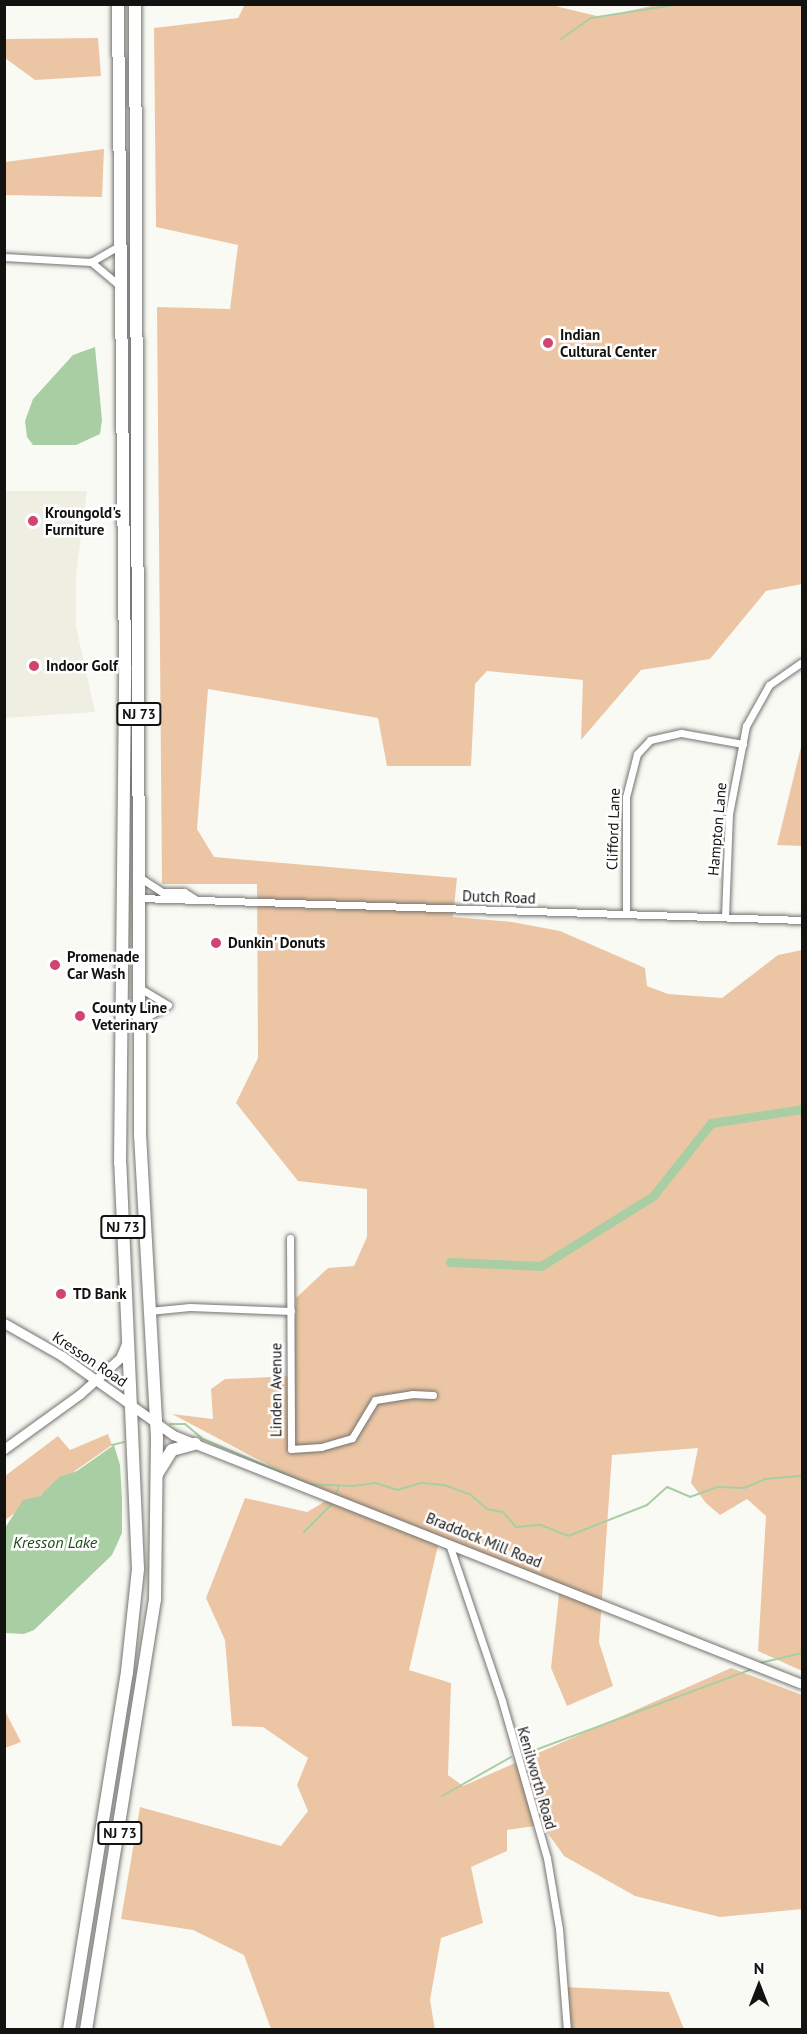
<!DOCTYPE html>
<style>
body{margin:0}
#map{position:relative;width:807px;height:2034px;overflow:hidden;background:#fafaf5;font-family:"PT Sans",sans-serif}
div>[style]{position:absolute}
.built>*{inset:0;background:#efeee2}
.green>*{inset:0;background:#ecc6a4}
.water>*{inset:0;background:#a9cea3}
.stream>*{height:2px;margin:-1px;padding:0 1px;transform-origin:1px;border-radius:1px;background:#a9cea3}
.canal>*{height:9px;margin:-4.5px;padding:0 4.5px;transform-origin:4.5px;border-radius:4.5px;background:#a9cea3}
.roads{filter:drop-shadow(0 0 2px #74736f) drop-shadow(0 0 2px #74736f)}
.street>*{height:7px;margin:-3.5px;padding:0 3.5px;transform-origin:3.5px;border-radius:3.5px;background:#fff}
.secondary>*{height:9px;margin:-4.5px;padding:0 4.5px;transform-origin:4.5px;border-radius:4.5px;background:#fff}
.highway>*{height:12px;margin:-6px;padding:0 6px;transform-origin:6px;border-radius:6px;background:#fff}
.dots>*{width:16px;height:16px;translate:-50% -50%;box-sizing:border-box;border:3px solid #fff;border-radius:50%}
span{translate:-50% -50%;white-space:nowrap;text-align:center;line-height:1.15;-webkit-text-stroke:5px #fff;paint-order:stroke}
.shield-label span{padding:2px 4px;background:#fff;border:2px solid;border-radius:4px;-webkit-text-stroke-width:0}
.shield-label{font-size:14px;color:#121211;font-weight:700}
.poi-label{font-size:15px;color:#121211;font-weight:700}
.left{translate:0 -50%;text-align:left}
.street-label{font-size:15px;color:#121211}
.water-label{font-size:16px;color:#1b4c13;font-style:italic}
.frame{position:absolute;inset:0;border:6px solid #121211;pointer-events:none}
.north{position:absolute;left:729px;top:1956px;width:60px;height:60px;-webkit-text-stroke:4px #fff;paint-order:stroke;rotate:0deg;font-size:16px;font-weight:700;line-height:24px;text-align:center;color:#121211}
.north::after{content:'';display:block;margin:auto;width:21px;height:27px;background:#121211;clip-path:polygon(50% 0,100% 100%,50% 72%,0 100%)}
</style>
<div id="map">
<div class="built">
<i style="clip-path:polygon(5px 491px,87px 491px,76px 574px,76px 627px,95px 712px,5px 718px)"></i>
</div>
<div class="green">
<i style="clip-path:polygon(245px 4px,547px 4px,601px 17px,656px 5px,802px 5px,802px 584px,766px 591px,710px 659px,641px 670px,581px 740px,583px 680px,487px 671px,475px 684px,471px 766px,387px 766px,378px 718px,208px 689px,197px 829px,214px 857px,457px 878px,453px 917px,512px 922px,560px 931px,645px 968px,647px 986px,668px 994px,722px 998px,778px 955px,802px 950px,802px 1671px,758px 1651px,766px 1516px,747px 1499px,720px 1515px,706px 1503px,691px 1483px,698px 1448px,612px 1455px,599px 1642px,613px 1686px,567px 1706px,551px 1668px,560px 1585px,440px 1537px,409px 1670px,451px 1683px,448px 1775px,463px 1786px,731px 1668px,802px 1695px,802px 1909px,720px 1917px,635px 1896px,564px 1856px,542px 1825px,507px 1830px,507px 1851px,471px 1867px,483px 1923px,441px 1938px,430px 2000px,435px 2030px,271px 2029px,244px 1955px,193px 1930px,121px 1919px,140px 1807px,281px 1846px,308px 1811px,297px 1785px,308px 1758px,263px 1727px,232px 1726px,225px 1640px,206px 1598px,245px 1498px,307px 1512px,331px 1498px,172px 1414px,213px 1419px,211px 1389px,225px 1379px,293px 1376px,296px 1298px,328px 1268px,354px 1266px,367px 1237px,367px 1189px,298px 1181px,236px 1103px,258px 1058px,257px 884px,162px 884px,157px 307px,230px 309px,238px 245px,156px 227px,154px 28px,238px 18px)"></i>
<i style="clip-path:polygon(98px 38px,101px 76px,35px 80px,5px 58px,5px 39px)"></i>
<i style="clip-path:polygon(104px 149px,102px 197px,5px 195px,5px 162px)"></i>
<i style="clip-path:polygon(802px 743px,802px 846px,777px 845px)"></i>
<i style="clip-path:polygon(108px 1434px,112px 1445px,5px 1520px,5px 1476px,58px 1436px,70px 1450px)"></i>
<i style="clip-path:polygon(5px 1711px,21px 1742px,5px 1748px,4px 1748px)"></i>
<i style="clip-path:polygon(563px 1987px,669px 1992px,684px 2029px,567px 2029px)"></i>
</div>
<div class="water">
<i style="clip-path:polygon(95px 347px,102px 420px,100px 434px,76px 445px,33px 445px,27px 437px,25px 421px,33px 399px,73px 355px)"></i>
<i style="clip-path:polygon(114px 1445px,120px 1465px,122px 1498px,122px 1533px,112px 1555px,34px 1630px,24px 1634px,5px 1633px,5px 1528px,23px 1500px,40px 1496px,59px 1477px,77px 1471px)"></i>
</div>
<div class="stream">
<i style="left:561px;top:39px;width:37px;rotate:-35deg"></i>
<i style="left:591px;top:18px;width:91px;rotate:-8.8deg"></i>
<i style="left:170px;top:1424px;width:15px"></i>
<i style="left:185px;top:1424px;width:23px;rotate:40deg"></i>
<i style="left:203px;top:1439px;width:115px;rotate:23deg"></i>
<i style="left:309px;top:1484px;width:43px;rotate:2.7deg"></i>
<i style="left:352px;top:1486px;width:24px;rotate:-7deg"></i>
<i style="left:376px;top:1483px;width:22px;rotate:18deg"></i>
<i style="left:397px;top:1490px;width:26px;rotate:-16deg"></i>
<i style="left:422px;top:1483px;width:22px;rotate:5deg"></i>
<i style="left:444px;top:1485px;width:29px;rotate:20deg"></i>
<i style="left:471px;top:1495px;width:21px;rotate:41deg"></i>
<i style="left:487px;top:1509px;width:16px;rotate:11deg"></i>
<i style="left:503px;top:1512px;width:20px;rotate:49deg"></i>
<i style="left:516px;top:1527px;width:25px;rotate:-5deg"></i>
<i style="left:541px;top:1525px;width:29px;rotate:22deg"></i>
<i style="left:568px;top:1536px;width:85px;rotate:-21.4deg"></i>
<i style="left:647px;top:1505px;width:27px;rotate:-42deg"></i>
<i style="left:667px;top:1487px;width:25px;rotate:23deg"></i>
<i style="left:690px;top:1497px;width:30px;rotate:-20deg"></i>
<i style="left:718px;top:1487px;width:26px;rotate:2deg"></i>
<i style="left:744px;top:1488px;width:23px;rotate:-23deg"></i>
<i style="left:765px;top:1479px;width:37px;rotate:-5deg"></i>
<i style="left:112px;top:1445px;width:12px;rotate:-14deg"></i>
<i style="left:335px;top:1497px;width:12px;rotate:-70deg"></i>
<i style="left:304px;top:1532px;width:41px;rotate:-45deg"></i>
<i style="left:760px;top:1663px;width:43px;rotate:-13.4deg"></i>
<i style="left:522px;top:1755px;width:246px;rotate:-20.5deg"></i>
<i style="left:442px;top:1796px;width:79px;rotate:-29.5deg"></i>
</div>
<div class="canal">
<i style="left:450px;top:1262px;width:91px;rotate:2.5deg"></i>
<i style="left:541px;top:1266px;width:132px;rotate:-32deg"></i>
<i style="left:653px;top:1196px;width:93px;rotate:-51.5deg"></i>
<i style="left:711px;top:1123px;width:92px;rotate:-8.7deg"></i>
</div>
<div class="roads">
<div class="street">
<i style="left:4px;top:257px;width:87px;rotate:3.3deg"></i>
<i style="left:120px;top:286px;width:38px;rotate:-140deg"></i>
<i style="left:91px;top:262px;width:34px;rotate:-30deg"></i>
<i style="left:139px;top:877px;width:27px;rotate:33deg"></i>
<i style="left:162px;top:892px;width:22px"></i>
<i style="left:184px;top:892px;width:13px;rotate:32deg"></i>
<i style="left:139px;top:898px;width:663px;rotate:1.9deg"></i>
<i style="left:626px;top:914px;width:117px;rotate:-90deg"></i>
<i style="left:626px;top:797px;width:44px;rotate:-75.7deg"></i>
<i style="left:637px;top:754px;width:19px;rotate:-47deg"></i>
<i style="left:650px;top:740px;width:32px;rotate:-13deg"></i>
<i style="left:681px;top:733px;width:63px;rotate:10.1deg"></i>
<i style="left:725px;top:917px;width:103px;rotate:-87.8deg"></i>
<i style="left:729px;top:814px;width:90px;rotate:-79.1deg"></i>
<i style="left:746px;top:726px;width:47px;rotate:-60.7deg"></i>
<i style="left:769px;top:685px;width:40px;rotate:-34.9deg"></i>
<i style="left:140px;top:1021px;width:32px;rotate:-30deg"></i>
<i style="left:168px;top:1005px;width:33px;rotate:-149deg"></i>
<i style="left:290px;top:1238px;width:211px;rotate:89.7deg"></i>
<i style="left:291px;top:1449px;width:30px;rotate:-4deg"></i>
<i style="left:321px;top:1447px;width:32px;rotate:-16deg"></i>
<i style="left:352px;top:1438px;width:44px;rotate:-58.8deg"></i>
<i style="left:375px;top:1400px;width:37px;rotate:-9deg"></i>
<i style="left:412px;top:1394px;width:21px;rotate:3deg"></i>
<i style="left:149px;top:1311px;width:41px;rotate:-5.6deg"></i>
<i style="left:190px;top:1307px;width:101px;rotate:2.3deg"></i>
<i style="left:449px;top:1544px;width:166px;rotate:71.3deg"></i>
<i style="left:502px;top:1701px;width:163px;rotate:74deg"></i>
<i style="left:547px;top:1858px;width:72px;rotate:80.4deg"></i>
<i style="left:559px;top:1929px;width:101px;rotate:85.5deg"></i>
</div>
<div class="secondary">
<i style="left:4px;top:1323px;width:67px;rotate:29.6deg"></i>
<i style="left:62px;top:1356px;width:136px;rotate:35.4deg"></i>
<i style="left:173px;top:1435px;width:676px;rotate:21.6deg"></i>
<i style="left:4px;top:1449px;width:94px;rotate:-35.9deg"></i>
<i style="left:80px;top:1394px;width:54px;rotate:-42deg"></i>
<i style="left:120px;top:1358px;width:15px;rotate:-67deg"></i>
</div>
<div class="highway">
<i style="left:157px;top:1474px;width:28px;rotate:-58deg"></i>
<i style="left:172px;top:1450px;width:24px;rotate:-15deg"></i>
<i style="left:69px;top:2030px;width:363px;rotate:-80.8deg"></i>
<i style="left:127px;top:1672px;width:104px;rotate:-83.9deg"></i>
<i style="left:138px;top:1569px;width:406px;rotate:-92.5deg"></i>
<i style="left:120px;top:1163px;width:497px;rotate:-89.4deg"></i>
<i style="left:125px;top:666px;width:662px;rotate:-90.61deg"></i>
<i style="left:86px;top:2030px;width:436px;rotate:-80.9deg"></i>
<i style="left:155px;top:1600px;width:162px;rotate:-89.3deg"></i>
<i style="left:157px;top:1438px;width:302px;rotate:-93.2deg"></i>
<i style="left:140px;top:1136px;width:1132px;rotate:-90.25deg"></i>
</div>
</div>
<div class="dots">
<i style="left:548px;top:343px;background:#d14370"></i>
<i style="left:33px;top:521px;background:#d14370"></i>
<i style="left:34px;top:666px;background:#d14370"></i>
<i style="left:216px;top:943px;background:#d14370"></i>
<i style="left:55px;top:965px;background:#d14370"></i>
<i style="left:80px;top:1016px;background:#d14370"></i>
<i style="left:61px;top:1294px;background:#d14370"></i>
</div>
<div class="shield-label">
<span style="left:139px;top:714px">NJ 73</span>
<span style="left:123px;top:1227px">NJ 73</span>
<span style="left:120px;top:1833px">NJ 73</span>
</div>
<div class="poi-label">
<span class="left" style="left:560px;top:343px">Indian<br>Cultural Center</span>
<span class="left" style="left:45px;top:521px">Kroungold's<br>Furniture</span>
<span class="left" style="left:46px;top:666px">Indoor Golf</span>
<span class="left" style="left:228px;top:943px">Dunkin' Donuts</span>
<span class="left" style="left:67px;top:965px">Promenade<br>Car Wash</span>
<span class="left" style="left:92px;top:1016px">County Line<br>Veterinary</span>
<span class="left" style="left:73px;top:1294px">TD Bank</span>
</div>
<div class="street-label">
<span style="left:613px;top:829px;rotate:-88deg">Clifford Lane</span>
<span style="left:717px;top:829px;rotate:-85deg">Hampton Lane</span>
<span style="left:499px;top:897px;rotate:2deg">Dutch Road</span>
<span style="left:90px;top:1359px;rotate:34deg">Kresson Road</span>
<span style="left:276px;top:1390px;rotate:-90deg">Linden Avenue</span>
<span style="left:484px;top:1540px;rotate:22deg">Braddock Mill Road</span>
<span style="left:537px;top:1778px;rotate:74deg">Kenilworth Road</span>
</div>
<div class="water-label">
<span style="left:55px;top:1542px">Kresson Lake</span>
</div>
<div class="frame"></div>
<div class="north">N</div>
</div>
